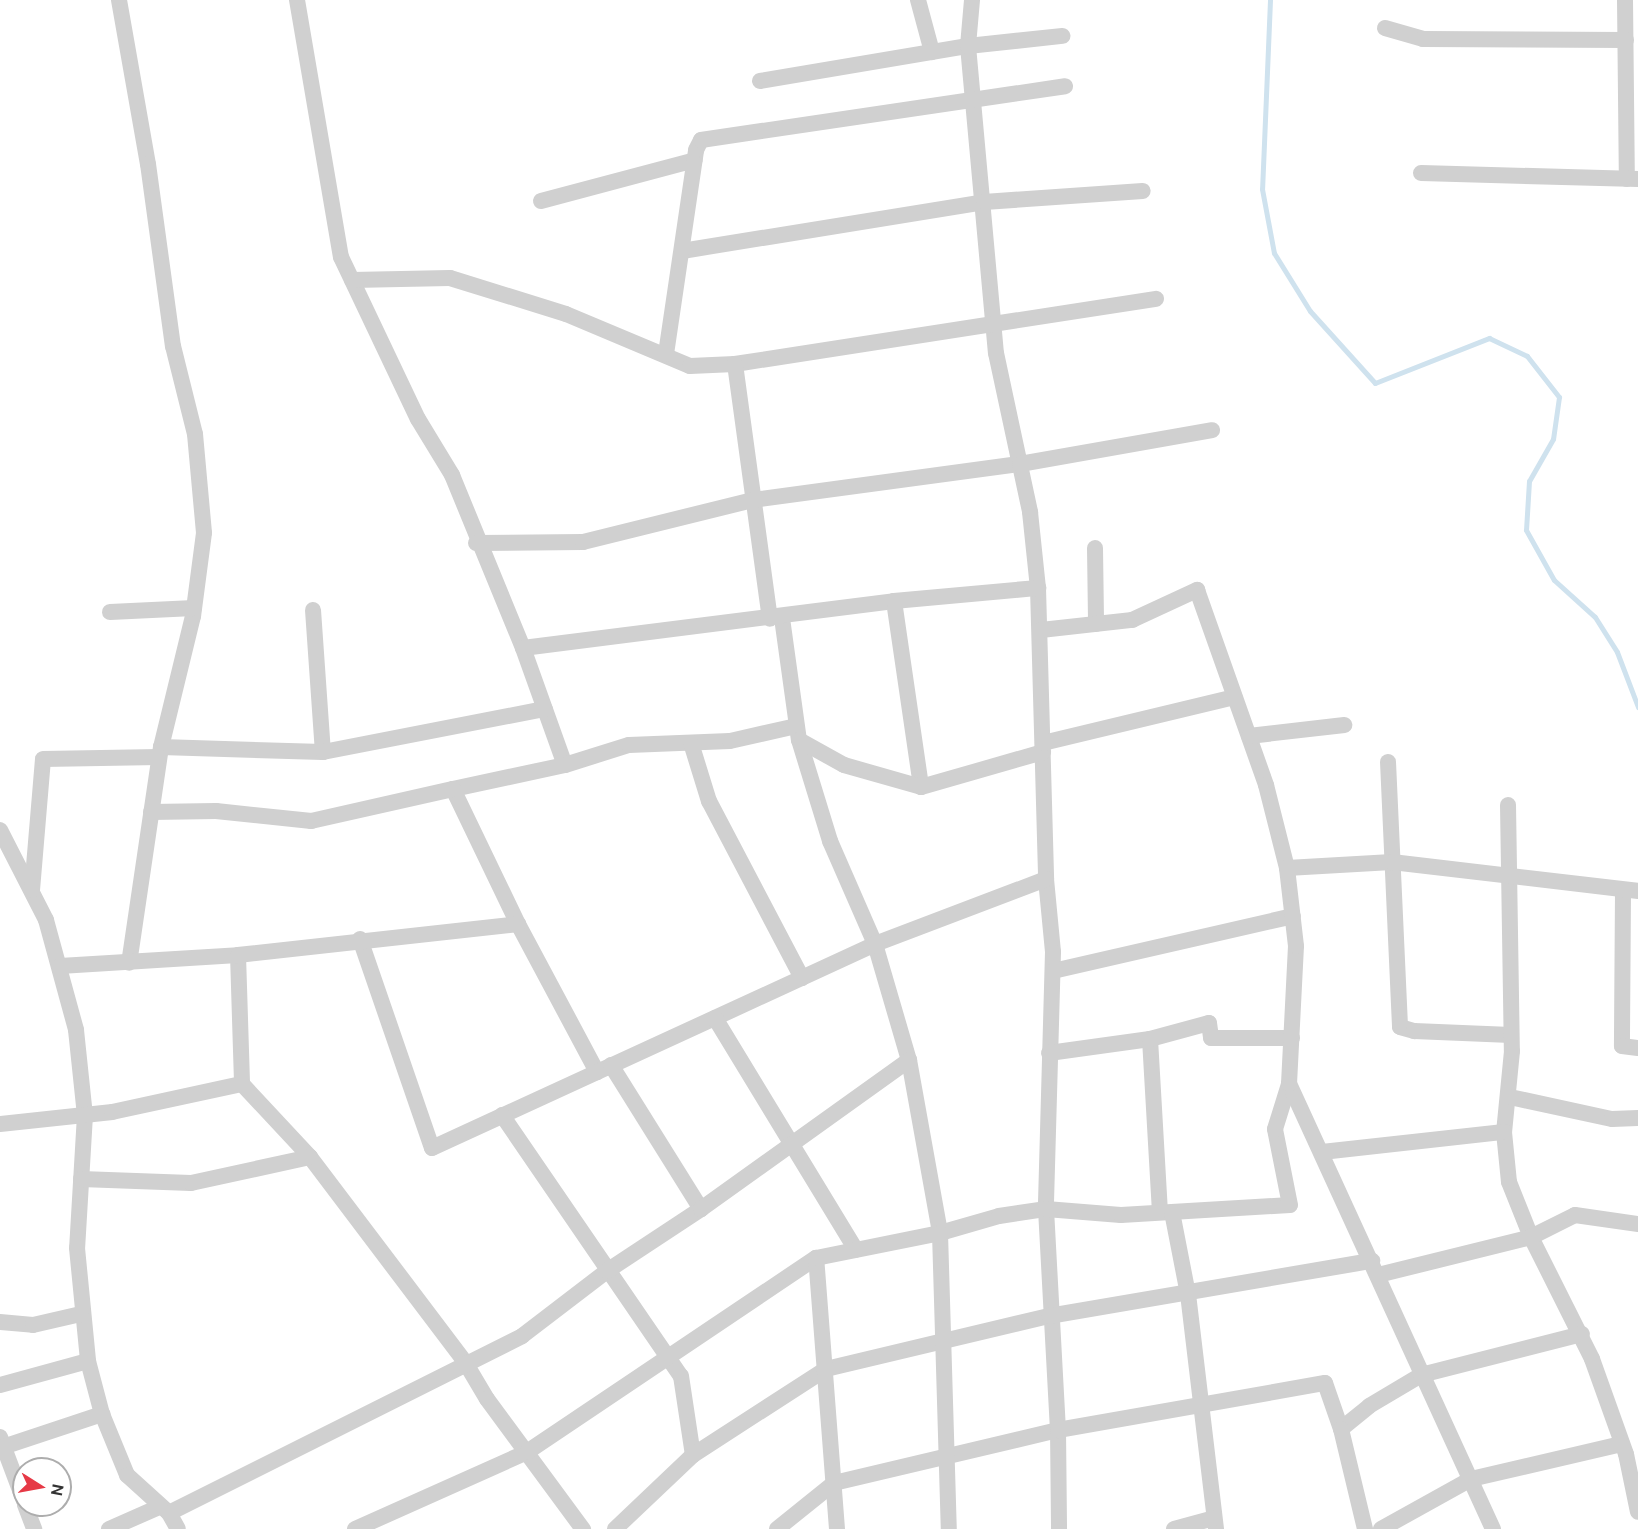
<!DOCTYPE html>
<style>
body{margin:0}
#map{position:relative;width:1638px;height:1529px;overflow:hidden;background:#fff;font-family:Ubuntu,sans-serif}
div>[style]{position:absolute}
.stream>*{height:5px;margin:-2.5px;padding:0 2.5px;transform-origin:2.5px;border-radius:2.5px;background:#cfe2ee}
.minor>*{height:16px;margin:-8px;padding:0 8px;transform-origin:8px;border-radius:8px;background:#d0d0d0}
span{translate:-50% -50%;white-space:nowrap;text-align:center;line-height:1.15;-webkit-text-stroke:6px #fff;paint-order:stroke}
.north{position:absolute;left:12px;top:1457px;width:60px;height:60px;box-sizing:border-box;background:#fff;border:2px solid #adadad;border-radius:50%;rotate:101deg;font-size:16px;font-weight:700;line-height:24px;text-align:center;color:#333}
.north::after{content:'';display:block;margin:auto;width:21px;height:27px;background:#e63946;clip-path:polygon(50% 0,100% 100%,50% 72%,0 100%)}
</style>
<div id="map">
<div class="stream">
<i style="left:1270px;top:0;width:189px;rotate:92.4deg"></i>
<i style="left:1262px;top:189px;width:65px;rotate:79.4deg"></i>
<i style="left:1274px;top:253px;width:68px;rotate:58.2deg"></i>
<i style="left:1310px;top:311px;width:97px;rotate:47.9deg"></i>
<i style="left:1375px;top:383px;width:123px;rotate:-21.5deg"></i>
<i style="left:1489px;top:338px;width:42px;rotate:25.3deg"></i>
<i style="left:1527px;top:356px;width:52px;rotate:52deg"></i>
<i style="left:1559px;top:397px;width:42px;rotate:98.1deg"></i>
<i style="left:1553px;top:439px;width:48px;rotate:119.7deg"></i>
<i style="left:1529px;top:481px;width:49px;rotate:93.5deg"></i>
<i style="left:1526px;top:530px;width:57px;rotate:60.8deg"></i>
<i style="left:1554px;top:580px;width:55px;rotate:42.1deg"></i>
<i style="left:1595px;top:617px;width:41px;rotate:57.8deg"></i>
<i style="left:1617px;top:652px;width:59px;rotate:69.1deg"></i>
</div>
<div class="minor">
<i style="left:119px;top:0;width:167px;rotate:80deg"></i>
<i style="left:148px;top:164px;width:184px;rotate:82.2deg"></i>
<i style="left:173px;top:346px;width:91px;rotate:76deg"></i>
<i style="left:195px;top:434px;width:99px;rotate:84.8deg"></i>
<i style="left:204px;top:533px;width:84px;rotate:97.5deg"></i>
<i style="left:193px;top:616px;width:135px;rotate:103.7deg"></i>
<i style="left:161px;top:747px;width:218px;rotate:98.4deg"></i>
<i style="left:297px;top:0;width:261px;rotate:80.3deg"></i>
<i style="left:341px;top:257px;width:179px;rotate:64.6deg"></i>
<i style="left:418px;top:419px;width:66px;rotate:58.7deg"></i>
<i style="left:452px;top:475px;width:187px;rotate:67.7deg"></i>
<i style="left:523px;top:648px;width:124px;rotate:70.3deg"></i>
<i style="left:565px;top:765px;width:67px;rotate:-17.4deg"></i>
<i style="left:629px;top:745px;width:101px;rotate:-2.3deg"></i>
<i style="left:730px;top:741px;width:68px;rotate:-12.8deg"></i>
<i style="left:918px;top:0;width:54px;rotate:74.9deg"></i>
<i style="left:972px;top:0;width:46px;rotate:95deg"></i>
<i style="left:968px;top:46px;width:308px;rotate:84.8deg"></i>
<i style="left:996px;top:353px;width:163px;rotate:77.9deg"></i>
<i style="left:1030px;top:512px;width:76px;rotate:84deg"></i>
<i style="left:1038px;top:588px;width:291px;rotate:88.4deg"></i>
<i style="left:1046px;top:879px;width:73px;rotate:84.5deg"></i>
<i style="left:1053px;top:952px;width:257px;rotate:91.6deg"></i>
<i style="left:1046px;top:1209px;width:221px;rotate:86.9deg"></i>
<i style="left:1058px;top:1430px;width:99px;rotate:89.4deg"></i>
<i style="left:1625px;top:0;width:179px;rotate:89.4deg"></i>
<i style="left:1385px;top:28px;width:40px;rotate:16deg"></i>
<i style="left:1423px;top:39px;width:203px;rotate:0.3deg"></i>
<i style="left:760px;top:81px;width:211px;rotate:-9.6deg"></i>
<i style="left:968px;top:46px;width:95px;rotate:-6.1deg"></i>
<i style="left:1421px;top:173px;width:217px;rotate:1.6deg"></i>
<i style="left:541px;top:201px;width:159px;rotate:-14.9deg"></i>
<i style="left:682px;top:251px;width:306px;rotate:-9.2deg"></i>
<i style="left:984px;top:202px;width:159px;rotate:-4deg"></i>
<i style="left:352px;top:280px;width:98px;rotate:-1.2deg"></i>
<i style="left:450px;top:278px;width:121px;rotate:17.2deg"></i>
<i style="left:566px;top:314px;width:134px;rotate:22.8deg"></i>
<i style="left:690px;top:366px;width:45px;rotate:-2.5deg"></i>
<i style="left:735px;top:364px;width:426px;rotate:-8.8deg"></i>
<i style="left:666px;top:354px;width:206px;rotate:-81.6deg"></i>
<i style="left:696px;top:150px;width:11px;rotate:-63deg"></i>
<i style="left:701px;top:140px;width:368px;rotate:-8.4deg"></i>
<i style="left:735px;top:364px;width:257px;rotate:82.2deg"></i>
<i style="left:476px;top:543px;width:107px;rotate:-0.5deg"></i>
<i style="left:583px;top:542px;width:175px;rotate:-13.9deg"></i>
<i style="left:753px;top:500px;width:269px;rotate:-7.7deg"></i>
<i style="left:1020px;top:464px;width:195px;rotate:-10deg"></i>
<i style="left:1095px;top:548px;width:76px;rotate:89.2deg"></i>
<i style="left:894px;top:601px;width:188px;rotate:81.7deg"></i>
<i style="left:313px;top:610px;width:142px;rotate:86deg"></i>
<i style="left:110px;top:612px;width:84px;rotate:-2.7deg"></i>
<i style="left:782px;top:618px;width:123px;rotate:82.1deg"></i>
<i style="left:799px;top:740px;width:106px;rotate:72.9deg"></i>
<i style="left:830px;top:841px;width:112px;rotate:66.4deg"></i>
<i style="left:875px;top:944px;width:121px;rotate:73.7deg"></i>
<i style="left:909px;top:1060px;width:176px;rotate:79.8deg"></i>
<i style="left:940px;top:1233px;width:61px;rotate:-16.1deg"></i>
<i style="left:999px;top:1216px;width:48px;rotate:-8.5deg"></i>
<i style="left:1046px;top:1209px;width:75px;rotate:4.6deg"></i>
<i style="left:1121px;top:1215px;width:169px;rotate:-3.4deg"></i>
<i style="left:1290px;top:1205px;width:77px;rotate:-101.2deg"></i>
<i style="left:1275px;top:1129px;width:47px;rotate:-72.7deg"></i>
<i style="left:1041px;top:630px;width:92px;rotate:-6.3deg"></i>
<i style="left:1132px;top:620px;width:72px;rotate:-24.8deg"></i>
<i style="left:1197px;top:590px;width:207px;rotate:70.5deg"></i>
<i style="left:1266px;top:785px;width:86px;rotate:75.8deg"></i>
<i style="left:523px;top:648px;width:374px;rotate:-7.2deg"></i>
<i style="left:894px;top:601px;width:145px;rotate:-5.2deg"></i>
<i style="left:1249px;top:736px;width:96px;rotate:-6.6deg"></i>
<i style="left:799px;top:740px;width:51px;rotate:29.1deg"></i>
<i style="left:844px;top:765px;width:80px;rotate:15.9deg"></i>
<i style="left:921px;top:787px;width:127px;rotate:-16deg"></i>
<i style="left:691px;top:743px;width:61px;rotate:72.8deg"></i>
<i style="left:709px;top:801px;width:200px;rotate:62.3deg"></i>
<i style="left:1043px;top:743px;width:197px;rotate:-13.5deg"></i>
<i style="left:161px;top:747px;width:162px;rotate:1.8deg"></i>
<i style="left:323px;top:752px;width:226px;rotate:-11deg"></i>
<i style="left:1388px;top:762px;width:265px;rotate:87.4deg"></i>
<i style="left:1400px;top:1027px;width:15px;rotate:16deg"></i>
<i style="left:1414px;top:1031px;width:97px;rotate:2.4deg"></i>
<i style="left:565px;top:765px;width:115px;rotate:167.9deg"></i>
<i style="left:453px;top:789px;width:150px;rotate:64.3deg"></i>
<i style="left:518px;top:924px;width:168px;rotate:61.9deg"></i>
<i style="left:1508px;top:805px;width:246px;rotate:89.1deg"></i>
<i style="left:1512px;top:1051px;width:81px;rotate:95.6deg"></i>
<i style="left:1504px;top:1132px;width:50px;rotate:84.3deg"></i>
<i style="left:1509px;top:1182px;width:59px;rotate:68.2deg"></i>
<i style="left:1531px;top:1237px;width:136px;rotate:63.4deg"></i>
<i style="left:1592px;top:1359px;width:101px;rotate:70.3deg"></i>
<i style="left:1626px;top:1454px;width:59px;rotate:78.3deg"></i>
<i style="left:151px;top:812px;width:65px;rotate:-0.9deg"></i>
<i style="left:216px;top:811px;width:96px;rotate:6deg"></i>
<i style="left:311px;top:821px;width:146px;rotate:-12.7deg"></i>
<i style="left:0;top:830px;width:101px;rotate:62.9deg"></i>
<i style="left:46px;top:920px;width:114px;rotate:74.7deg"></i>
<i style="left:76px;top:1030px;width:85px;rotate:84deg"></i>
<i style="left:85px;top:1115px;width:133px;rotate:93.4deg"></i>
<i style="left:77px;top:1248px;width:114px;rotate:84.4deg"></i>
<i style="left:88px;top:1361px;width:55px;rotate:75.2deg"></i>
<i style="left:102px;top:1414px;width:66px;rotate:67.7deg"></i>
<i style="left:127px;top:1475px;width:57px;rotate:42.1deg"></i>
<i style="left:169px;top:1513px;width:18px;rotate:61deg"></i>
<i style="left:32px;top:890px;width:131px;rotate:-85.2deg"></i>
<i style="left:43px;top:759px;width:116px;rotate:-1deg"></i>
<i style="left:1623px;top:892px;width:154px;rotate:90.4deg"></i>
<i style="left:1622px;top:1046px;width:16px;rotate:7deg"></i>
<i style="left:360px;top:939px;width:221px;rotate:71deg"></i>
<i style="left:432px;top:1148px;width:488px;rotate:-24.7deg"></i>
<i style="left:875px;top:944px;width:183px;rotate:-20.8deg"></i>
<i style="left:238px;top:955px;width:129px;rotate:88.2deg"></i>
<i style="left:242px;top:1084px;width:100px;rotate:47deg"></i>
<i style="left:310px;top:1157px;width:257px;rotate:52.9deg"></i>
<i style="left:465px;top:1362px;width:43px;rotate:59.3deg"></i>
<i style="left:487px;top:1399px;width:162px;rotate:53.6deg"></i>
<i style="left:60px;top:966px;width:178px;rotate:-3.5deg"></i>
<i style="left:238px;top:955px;width:282px;rotate:-6.3deg"></i>
<i style="left:1053px;top:971px;width:246px;rotate:-12.9deg"></i>
<i style="left:715px;top:1018px;width:271px;rotate:58.7deg"></i>
<i style="left:1150px;top:1039px;width:173px;rotate:86.7deg"></i>
<i style="left:1049px;top:1053px;width:102px;rotate:-7.9deg"></i>
<i style="left:1150px;top:1039px;width:61px;rotate:-15.2deg"></i>
<i style="left:1209px;top:1023px;width:15px;rotate:82deg"></i>
<i style="left:1211px;top:1038px;width:81px"></i>
<i style="left:611px;top:1065px;width:170px;rotate:58deg"></i>
<i style="left:1510px;top:1097px;width:104px;rotate:12.2deg"></i>
<i style="left:1612px;top:1119px;width:26px;rotate:-2deg"></i>
<i style="left:502px;top:1115px;width:316px;rotate:55.6deg"></i>
<i style="left:681px;top:1376px;width:80px;rotate:81.4deg"></i>
<i style="left:0;top:1124px;width:113px;rotate:-6.1deg"></i>
<i style="left:112px;top:1112px;width:133px;rotate:-12.2deg"></i>
<i style="left:1322px;top:1152px;width:183px;rotate:-6.3deg"></i>
<i style="left:81px;top:1179px;width:110px;rotate:2.1deg"></i>
<i style="left:191px;top:1183px;width:122px;rotate:-12.3deg"></i>
<i style="left:1172px;top:1212px;width:84px;rotate:79deg"></i>
<i style="left:1188px;top:1294px;width:237px;rotate:83.2deg"></i>
<i style="left:1378px;top:1275px;width:158px;rotate:-13.9deg"></i>
<i style="left:1531px;top:1237px;width:49px;rotate:-26.6deg"></i>
<i style="left:1575px;top:1215px;width:64px;rotate:8.1deg"></i>
<i style="left:0;top:1322px;width:33px;rotate:5deg"></i>
<i style="left:33px;top:1325px;width:49px;rotate:-12.9deg"></i>
<i style="left:0;top:1385px;width:91px;rotate:-15.3deg"></i>
<i style="left:1341px;top:1429px;width:36px;rotate:-39deg"></i>
<i style="left:1369px;top:1406px;width:61px;rotate:-30.8deg"></i>
<i style="left:1421px;top:1375px;width:166px;rotate:-14.3deg"></i>
<i style="left:0;top:1437px;width:68px;rotate:69.4deg"></i>
<i style="left:0;top:1448px;width:108px;rotate:-18.4deg"></i>
<i style="left:25px;top:1505px;width:26px;rotate:69deg"></i>
<i style="left:169px;top:1513px;width:395px;rotate:-26.6deg"></i>
<i style="left:522px;top:1336px;width:107px;rotate:-37.4deg"></i>
<i style="left:607px;top:1271px;width:113px;rotate:-33.4deg"></i>
<i style="left:701px;top:1209px;width:256px;rotate:-35.6deg"></i>
<i style="left:109px;top:1529px;width:55px;rotate:-23.7deg"></i>
<i style="left:355px;top:1529px;width:188px;rotate:-24.1deg"></i>
<i style="left:527px;top:1452px;width:348px;rotate:-33.9deg"></i>
<i style="left:615px;top:1529px;width:108px;rotate:-43.5deg"></i>
<i style="left:693px;top:1455px;width:158px;rotate:-32.9deg"></i>
<i style="left:826px;top:1369px;width:229px;rotate:-13.4deg"></i>
<i style="left:1049px;top:1316px;width:328px;rotate:-9.7deg"></i>
<i style="left:777px;top:1529px;width:73px;rotate:-38.9deg"></i>
<i style="left:834px;top:1483px;width:230px;rotate:-13.3deg"></i>
<i style="left:1058px;top:1430px;width:271px;rotate:-10deg"></i>
<i style="left:1325px;top:1383px;width:49px;rotate:70.8deg"></i>
<i style="left:1341px;top:1429px;width:103px;rotate:76.5deg"></i>
<i style="left:837px;top:1529px;width:272px;rotate:-94.4deg"></i>
<i style="left:816px;top:1258px;width:126px;rotate:-11.4deg"></i>
<i style="left:940px;top:1233px;width:296px;rotate:88.3deg"></i>
<i style="left:1174px;top:1529px;width:41px;rotate:-15.4deg"></i>
<i style="left:1381px;top:1529px;width:103px;rotate:-29.1deg"></i>
<i style="left:1471px;top:1479px;width:155px;rotate:-13.1deg"></i>
<i style="left:1493px;top:1529px;width:490px;rotate:-114.6deg"></i>
<i style="left:1289px;top:1084px;width:138px;rotate:-87.1deg"></i>
<i style="left:1296px;top:946px;width:79px;rotate:-96.6deg"></i>
<i style="left:1287px;top:868px;width:105px;rotate:-3.3deg"></i>
<i style="left:1392px;top:862px;width:248px;rotate:6.7deg"></i>
</div>
<div class="north">N</div>
</div>
